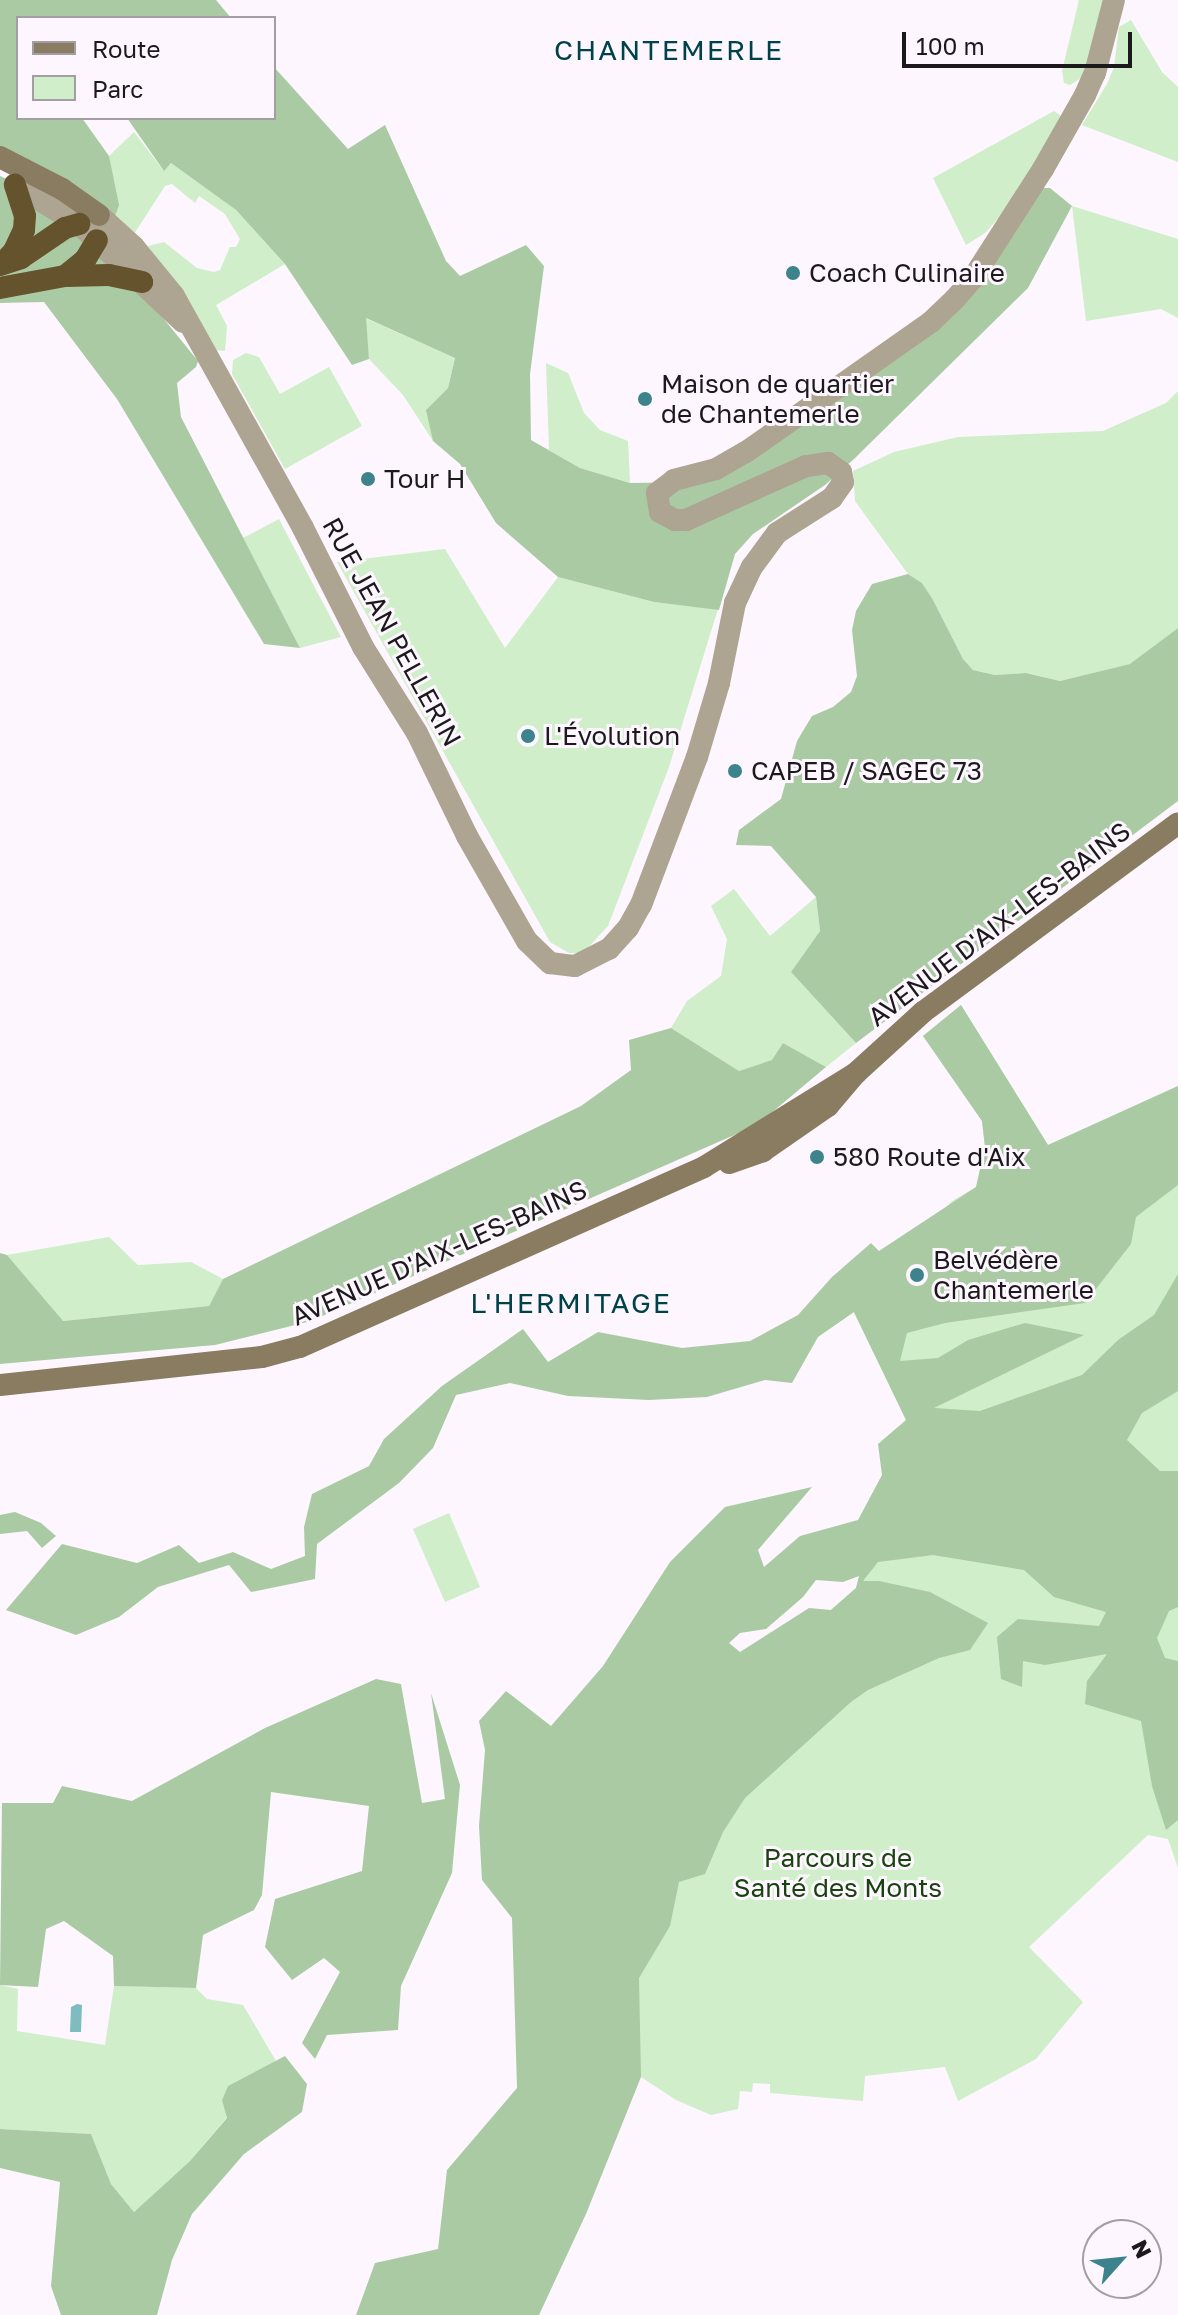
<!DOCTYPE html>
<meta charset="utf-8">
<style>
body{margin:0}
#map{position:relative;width:1178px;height:2315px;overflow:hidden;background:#fdf6fe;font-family:"Golos Text",sans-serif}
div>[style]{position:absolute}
.green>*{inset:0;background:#cfeec9}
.forest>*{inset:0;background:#aacaa3}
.water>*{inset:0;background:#7fbcc0}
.tertiary>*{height:22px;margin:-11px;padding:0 11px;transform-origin:11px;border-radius:11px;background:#aea492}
.secondary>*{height:22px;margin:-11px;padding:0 11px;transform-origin:11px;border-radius:11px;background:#8a7c60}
.trunk>*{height:22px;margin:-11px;padding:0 11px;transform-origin:11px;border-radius:11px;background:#65532d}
.dots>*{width:22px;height:22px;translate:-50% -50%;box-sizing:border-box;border:4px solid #fdf6fe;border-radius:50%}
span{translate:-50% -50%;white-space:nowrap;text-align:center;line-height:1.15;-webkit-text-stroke:6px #fdf6fe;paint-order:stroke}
.poi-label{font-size:26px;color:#1c191c}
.left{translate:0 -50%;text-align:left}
.street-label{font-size:26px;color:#1c191c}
.park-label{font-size:26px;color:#18430e}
.neighbourhood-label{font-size:28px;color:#004249;letter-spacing:2px}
.legend{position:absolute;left:16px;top:16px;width:260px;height:104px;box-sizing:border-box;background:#fdf6fe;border:2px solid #a39ea4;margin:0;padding:10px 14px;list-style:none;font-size:24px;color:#1c191c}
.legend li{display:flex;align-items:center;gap:16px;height:40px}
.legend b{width:40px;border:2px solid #a39ea4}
.north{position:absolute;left:1082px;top:2219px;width:80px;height:80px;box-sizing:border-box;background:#fdf6fe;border:2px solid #a39ea4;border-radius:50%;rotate:63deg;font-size:22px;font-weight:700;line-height:32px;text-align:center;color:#1c191c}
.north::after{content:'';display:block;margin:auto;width:28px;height:36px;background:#3c838b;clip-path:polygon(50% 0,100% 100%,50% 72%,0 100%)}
.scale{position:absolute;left:902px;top:32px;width:230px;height:36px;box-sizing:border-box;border:4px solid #1c191c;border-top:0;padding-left:10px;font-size:24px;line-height:28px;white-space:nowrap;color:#1c191c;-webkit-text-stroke:6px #fdf6fe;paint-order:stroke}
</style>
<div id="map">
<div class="green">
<i style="clip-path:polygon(1079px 0,1103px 0,1086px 75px,1070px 85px,1064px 83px,1062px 71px)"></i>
<i style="clip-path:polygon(1131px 20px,1162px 72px,1178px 87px,1178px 162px,1082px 125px,1107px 84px,1114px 67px,1119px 27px)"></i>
<i style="clip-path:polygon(1054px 111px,1061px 116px,1058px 127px,1003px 213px,985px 233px,966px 245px,933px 178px)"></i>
<i style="clip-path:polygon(134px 132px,163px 170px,171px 163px,236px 210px,285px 264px,216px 305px,227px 326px,225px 351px,214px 350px,148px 246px,164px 242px,197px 268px,214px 272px,220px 270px,230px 247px,236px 247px,240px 239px,225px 214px,199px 196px,195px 203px,172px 184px,165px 186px,132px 237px,114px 219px,109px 156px)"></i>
<i style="clip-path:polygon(1072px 206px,1178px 239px,1178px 318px,1161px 309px,1086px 321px)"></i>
<i style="clip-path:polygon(365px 318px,455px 358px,448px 388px,427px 409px,433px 441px,403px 395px,369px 359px)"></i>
<i style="clip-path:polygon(246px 353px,259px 357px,280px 394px,329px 367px,362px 426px,285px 469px,232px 374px,233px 360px)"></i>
<i style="clip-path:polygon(546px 363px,568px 373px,584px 413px,600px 430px,628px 441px,630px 483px,580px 468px,549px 450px)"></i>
<i style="clip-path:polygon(1178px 391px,1178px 628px,1131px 664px,1060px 681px,1027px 673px,995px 675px,973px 670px,963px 659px,932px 598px,922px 583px,908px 574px,855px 501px,853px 471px,894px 452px,958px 437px,1103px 431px,1166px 403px)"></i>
<i style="clip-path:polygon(279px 519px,304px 567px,341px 637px,300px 648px,243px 538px)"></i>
<i style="clip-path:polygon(445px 549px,505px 648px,558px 577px,654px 602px,718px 609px,669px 767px,608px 926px,583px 953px,569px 953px,550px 942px,337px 562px)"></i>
<i style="clip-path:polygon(734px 889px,770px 936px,816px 897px,820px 931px,791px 972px,856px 1043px,826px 1067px,783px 1043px,773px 1060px,739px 1071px,671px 1028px,687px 1001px,721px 976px,727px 939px,711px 906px)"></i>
<i style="clip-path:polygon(961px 1005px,1048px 1145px,1178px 1086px,1178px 1868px,1168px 1839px,1148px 1835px,1029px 1947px,1083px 2002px,1036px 2059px,958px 2101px,945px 2067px,865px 2076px,863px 2101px,770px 2093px,770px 2084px,753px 2083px,752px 2092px,740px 2091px,738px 2109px,711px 2115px,676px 2100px,641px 2077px,565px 1840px,856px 1588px,906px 1420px,853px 1311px,952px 1201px,976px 1187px,985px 1147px,982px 1121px,923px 1036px)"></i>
<i style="clip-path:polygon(109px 1237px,138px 1265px,191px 1262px,223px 1279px,209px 1306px,62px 1321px,7px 1255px)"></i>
<i style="clip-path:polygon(449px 1513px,480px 1587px,445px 1602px,413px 1529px)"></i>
<i style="clip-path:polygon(0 1985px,18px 1989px,17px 2031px,105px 2045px,114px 1986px,196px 1988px,207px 1999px,243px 2005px,276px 2061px,228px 2086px,222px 2100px,227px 2117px,190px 2161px,134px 2212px,111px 2184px,91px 2134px,0 2129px)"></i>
</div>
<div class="forest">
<i style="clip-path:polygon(0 0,216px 0,231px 18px,18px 18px,18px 118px,82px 118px,109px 156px,119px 205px,114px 219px,0 153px)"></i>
<i style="clip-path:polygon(274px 67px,348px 149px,385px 125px,446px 261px,460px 276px,526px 245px,544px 266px,530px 374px,531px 440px,580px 468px,630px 483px,700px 482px,939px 324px,1035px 188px,1050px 188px,1072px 206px,1028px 288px,854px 459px,825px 485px,753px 534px,735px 554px,719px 610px,654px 602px,558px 577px,496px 523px,460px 464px,433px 441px,426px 410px,448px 388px,455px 358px,366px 318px,369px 359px,352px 365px,285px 264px,236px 210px,171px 163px,164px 171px,127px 118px,274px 118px)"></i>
<i style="clip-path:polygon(0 176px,14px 182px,124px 270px,198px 361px,196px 367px,177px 383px,181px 417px,300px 648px,264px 644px,117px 399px,44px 302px,0 303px)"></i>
<i style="clip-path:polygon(908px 574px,922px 583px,932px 598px,963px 659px,973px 670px,995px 675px,1026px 673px,1060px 681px,1130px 664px,1178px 628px,1178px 801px,856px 1043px,791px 972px,820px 931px,816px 897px,771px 846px,736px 845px,739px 830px,781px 799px,797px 741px,812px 716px,833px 707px,851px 692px,857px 676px,852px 630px,856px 611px,872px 584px)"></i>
<i style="clip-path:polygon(evenodd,961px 1005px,1048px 1145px,1178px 1086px,1178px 1185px,1136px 1217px,1131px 1244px,1085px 1303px,945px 1323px,907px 1333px,900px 1361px,938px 1358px,968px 1340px,1025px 1323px,1084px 1335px,934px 1408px,980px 1411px,1082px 1375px,1118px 1340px,1154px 1315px,1178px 1274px,1178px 1391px,1142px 1413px,1127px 1440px,1160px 1471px,1178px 1471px,1178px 1607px,1169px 1611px,1157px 1638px,1165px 1658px,1178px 1661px,1178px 1820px,1166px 1830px,1152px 1786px,1141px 1721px,1085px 1704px,1087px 1681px,1107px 1654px,1045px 1665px,1023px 1661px,1022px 1687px,1001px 1679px,997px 1637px,1018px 1619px,1099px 1626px,1106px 1612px,1054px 1597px,1024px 1570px,933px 1555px,878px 1562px,863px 1581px,879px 1581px,930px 1592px,988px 1623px,970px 1650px,939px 1658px,868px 1690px,851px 1702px,745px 1798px,723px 1832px,705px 1874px,679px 1882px,670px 1926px,639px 1978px,641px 2077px,586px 2214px,539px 2315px,356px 2315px,375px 2263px,438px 2249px,447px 2170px,517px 2088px,512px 1918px,482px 1880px,479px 1826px,485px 1750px,479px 1721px,506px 1691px,551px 1726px,603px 1666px,670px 1562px,725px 1507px,812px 1487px,758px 1550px,764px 1567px,800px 1536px,858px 1520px,882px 1475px,878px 1444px,906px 1420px,854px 1312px,818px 1337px,792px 1383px,765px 1380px,707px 1397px,649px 1400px,568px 1396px,510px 1383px,456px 1395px,433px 1448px,399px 1483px,317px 1544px,315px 1579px,251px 1592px,229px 1565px,158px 1587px,119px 1617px,76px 1635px,6px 1610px,62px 1544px,137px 1563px,179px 1545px,199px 1563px,233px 1552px,271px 1569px,305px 1556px,304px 1527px,312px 1494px,369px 1466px,384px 1439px,442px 1386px,523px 1329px,548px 1362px,598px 1332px,682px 1348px,750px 1341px,798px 1315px,832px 1277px,871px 1243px,879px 1251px,976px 1187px,985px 1147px,982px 1121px,923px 1036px,961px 1005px,859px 1576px,856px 1588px,831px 1610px,809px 1608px,740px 1652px,729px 1643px,740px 1633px,766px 1629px,803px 1597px,816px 1580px,843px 1582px,859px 1576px)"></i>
<i style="clip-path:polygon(671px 1028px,739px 1071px,772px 1060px,783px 1043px,826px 1067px,757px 1125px,311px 1321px,215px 1345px,0 1364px,0 1253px,7px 1255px,63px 1321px,209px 1306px,223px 1279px,581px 1106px,631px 1070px,629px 1040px)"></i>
<i style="clip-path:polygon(15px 1512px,41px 1523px,56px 1536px,42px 1548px,27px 1531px,0 1534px,0 1515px)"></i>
<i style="clip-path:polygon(376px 1679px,401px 1684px,422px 1803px,445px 1799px,431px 1693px,460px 1785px,452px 1873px,401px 1986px,398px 2030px,327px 2035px,315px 2059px,302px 2043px,340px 1972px,324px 1958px,292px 1980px,265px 1947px,275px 1899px,362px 1871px,369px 1806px,271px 1792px,262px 1895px,254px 1910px,203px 1935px,196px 1988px,114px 1986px,113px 1956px,64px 1921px,46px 1929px,38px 1987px,0 1985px,2px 1803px,53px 1803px,62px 1786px,132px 1801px,265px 1728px)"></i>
<i style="clip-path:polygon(285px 2056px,307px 2084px,302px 2112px,244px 2154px,192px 2214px,172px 2260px,157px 2315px,61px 2315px,51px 2286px,60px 2182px,0 2168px,0 2129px,91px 2134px,111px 2184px,134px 2212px,190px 2161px,227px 2118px,222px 2100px,228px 2086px)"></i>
</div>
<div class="water">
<i style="clip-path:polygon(77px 2004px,82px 2005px,81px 2032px,70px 2032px,71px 2007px)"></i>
</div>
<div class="tertiary">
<i style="left:15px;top:185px;width:75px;rotate:31.4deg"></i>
<i style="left:79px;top:224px;width:143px;rotate:43.3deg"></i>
<i style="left:99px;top:215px;width:47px;rotate:42.4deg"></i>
<i style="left:134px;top:247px;width:63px;rotate:50.8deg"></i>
<i style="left:174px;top:296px;width:265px;rotate:60.9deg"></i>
<i style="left:303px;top:528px;width:133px;rotate:63.2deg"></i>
<i style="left:363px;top:647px;width:102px;rotate:57.9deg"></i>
<i style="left:417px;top:733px;width:114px;rotate:64.1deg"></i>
<i style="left:467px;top:836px;width:121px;rotate:60.3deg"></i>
<i style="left:527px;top:941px;width:32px;rotate:44deg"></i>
<i style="left:550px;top:963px;width:25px;rotate:7deg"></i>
<i style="left:575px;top:966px;width:38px;rotate:-27deg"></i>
<i style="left:609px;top:949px;width:28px;rotate:-48deg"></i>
<i style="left:628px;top:928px;width:26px;rotate:-61deg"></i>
<i style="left:641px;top:905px;width:158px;rotate:-69.3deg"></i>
<i style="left:697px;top:757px;width:77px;rotate:-73.4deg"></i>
<i style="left:719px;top:683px;width:82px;rotate:-78.7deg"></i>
<i style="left:735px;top:603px;width:40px;rotate:-65deg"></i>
<i style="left:752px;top:567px;width:42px;rotate:-53.7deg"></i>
<i style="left:777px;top:533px;width:65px;rotate:-32.5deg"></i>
<i style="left:832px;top:498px;width:19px;rotate:-55deg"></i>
<i style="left:843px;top:482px;width:10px;rotate:-101deg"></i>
<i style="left:841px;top:472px;width:16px;rotate:-145deg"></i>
<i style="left:828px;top:463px;width:22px;rotate:172deg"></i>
<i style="left:806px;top:466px;width:132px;rotate:155.8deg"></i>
<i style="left:686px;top:520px;width:11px;rotate:180deg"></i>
<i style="left:675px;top:520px;width:17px;rotate:-152deg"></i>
<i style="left:660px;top:512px;width:19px;rotate:-99deg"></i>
<i style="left:657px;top:493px;width:21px;rotate:-37deg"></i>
<i style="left:674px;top:480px;width:43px;rotate:-14.7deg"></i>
<i style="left:716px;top:469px;width:34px;rotate:-30deg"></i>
<i style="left:746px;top:452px;width:226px;rotate:-35.1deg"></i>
<i style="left:931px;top:322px;width:33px;rotate:-44deg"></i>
<i style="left:955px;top:299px;width:28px;rotate:-49deg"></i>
<i style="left:973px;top:278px;width:130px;rotate:-57.3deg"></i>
<i style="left:1043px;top:169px;width:85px;rotate:-60.4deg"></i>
<i style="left:1085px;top:95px;width:24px;rotate:-66deg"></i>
<i style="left:1095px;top:73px;width:75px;rotate:-75.4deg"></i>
</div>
<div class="secondary">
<i style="left:0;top:157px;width:70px;rotate:27.3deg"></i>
<i style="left:62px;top:189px;width:45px;rotate:35.1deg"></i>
<i style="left:729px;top:1163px;width:36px;rotate:-19deg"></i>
<i style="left:763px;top:1151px;width:79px;rotate:-34.7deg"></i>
<i style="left:828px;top:1106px;width:43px;rotate:-49.7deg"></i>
<i style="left:856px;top:1073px;width:91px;rotate:-42.3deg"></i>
<i style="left:923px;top:1012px;width:317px;rotate:-36.5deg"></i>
<i style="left:0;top:1385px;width:263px;rotate:-6.1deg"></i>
<i style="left:262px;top:1357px;width:39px;rotate:-15deg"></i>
<i style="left:300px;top:1347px;width:442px;rotate:-24deg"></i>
<i style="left:704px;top:1167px;width:179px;rotate:-31.7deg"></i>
</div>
<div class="trunk">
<i style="left:3px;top:263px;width:16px;rotate:-47deg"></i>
<i style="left:14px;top:251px;width:23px;rotate:-65deg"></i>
<i style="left:24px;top:230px;width:14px;rotate:-86deg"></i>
<i style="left:25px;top:216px;width:33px;rotate:-108deg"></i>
<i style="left:0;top:265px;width:22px;rotate:-18deg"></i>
<i style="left:21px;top:258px;width:53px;rotate:-34.3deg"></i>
<i style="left:65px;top:228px;width:15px;rotate:-16deg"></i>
<i style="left:65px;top:276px;width:26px;rotate:-39deg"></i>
<i style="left:85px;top:260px;width:23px;rotate:-59deg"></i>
<i style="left:0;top:288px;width:66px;rotate:-10.5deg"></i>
<i style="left:65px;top:276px;width:44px;rotate:-1.3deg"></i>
<i style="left:109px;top:275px;width:34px;rotate:12deg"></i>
</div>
<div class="dots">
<i style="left:793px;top:273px;background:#3c838b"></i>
<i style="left:645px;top:399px;background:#3c838b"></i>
<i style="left:368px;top:479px;background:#3c838b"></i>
<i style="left:528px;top:736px;background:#3c838b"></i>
<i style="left:735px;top:771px;background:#3c838b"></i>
<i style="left:817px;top:1157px;background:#3c838b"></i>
<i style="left:917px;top:1275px;background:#3c838b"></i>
</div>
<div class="poi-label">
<span class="left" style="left:809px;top:273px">Coach Culinaire</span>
<span class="left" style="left:661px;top:399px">Maison de quartier<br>de Chantemerle</span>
<span class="left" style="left:384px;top:479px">Tour H</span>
<span class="left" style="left:544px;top:736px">L'Évolution</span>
<span class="left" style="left:751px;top:771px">CAPEB / SAGEC 73</span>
<span class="left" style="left:833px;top:1157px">580 Route d'Aix</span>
<span class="left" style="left:933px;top:1275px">Belvédère<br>Chantemerle</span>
</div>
<div class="street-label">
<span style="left:392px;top:632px;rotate:61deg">RUE JEAN PELLERIN</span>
<span style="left:999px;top:924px;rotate:-37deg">AVENUE D'AIX-LES-BAINS</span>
<span style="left:439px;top:1253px;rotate:-24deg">AVENUE D'AIX-LES-BAINS</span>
</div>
<div class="park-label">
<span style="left:838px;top:1873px">Parcours de<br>Santé des Monts</span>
</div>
<div class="neighbourhood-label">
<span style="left:669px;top:50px">CHANTEMERLE</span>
<span style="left:571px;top:1303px">L'HERMITAGE</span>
</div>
<ul class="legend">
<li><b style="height:10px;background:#8a7c60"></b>Route</li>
<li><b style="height:22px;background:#cfeec9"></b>Parc</li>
</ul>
<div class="north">N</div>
<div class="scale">100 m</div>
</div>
